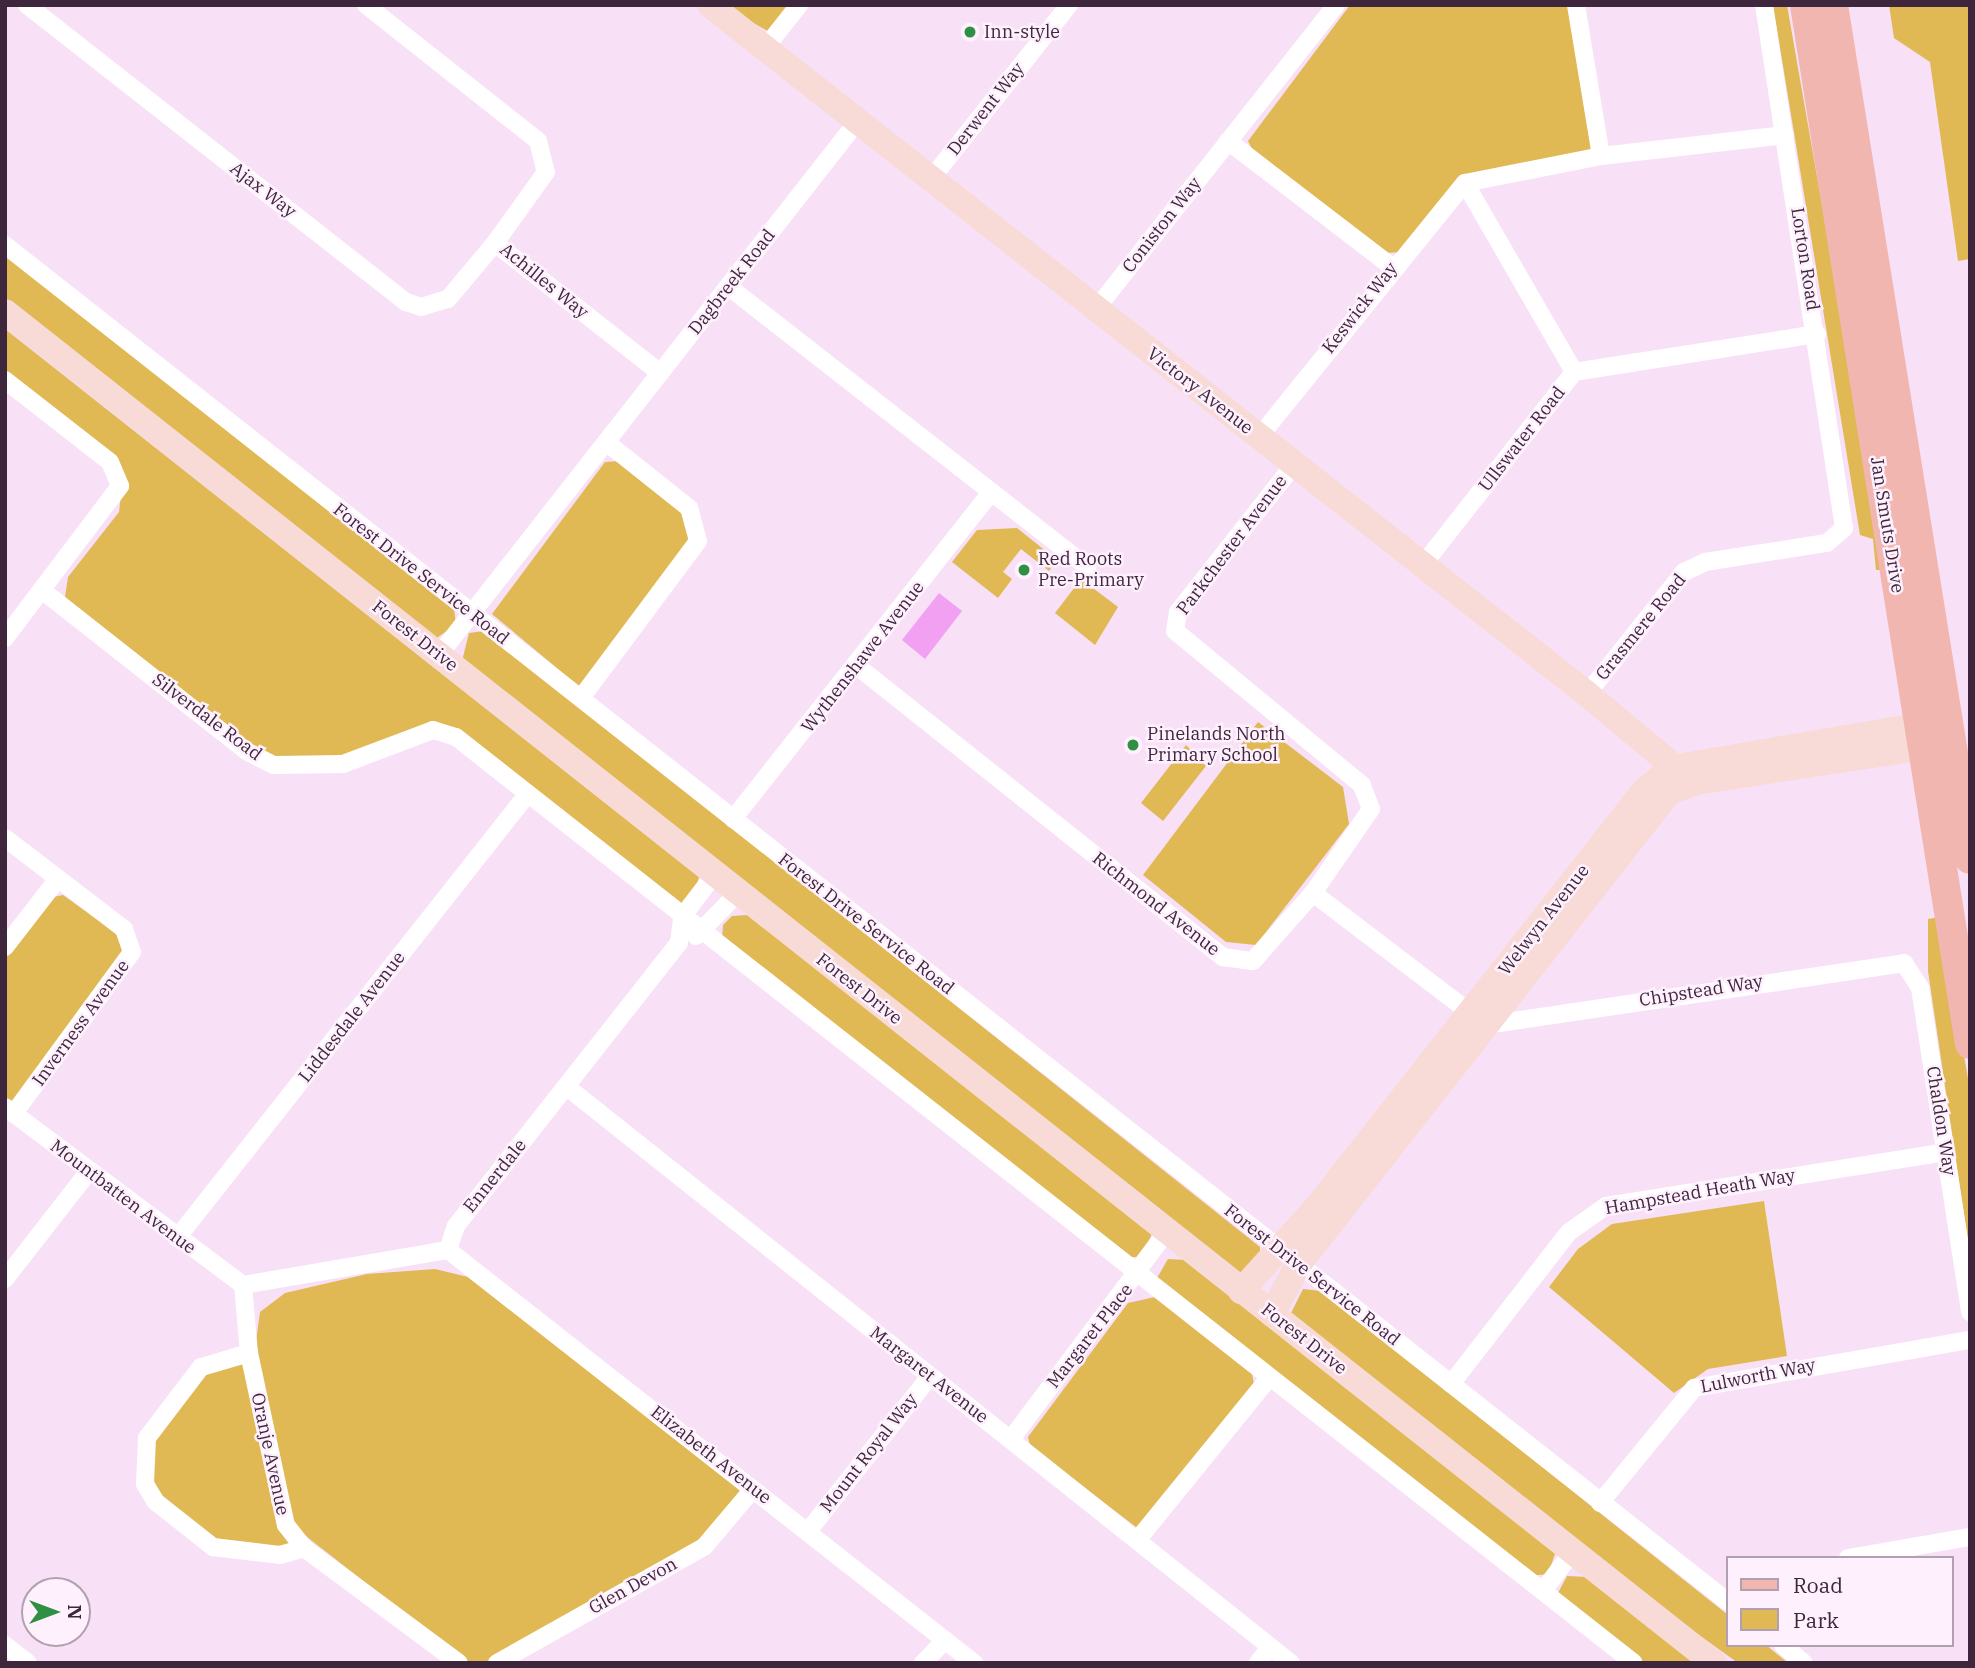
<!DOCTYPE html>
<style>
body{margin:0}
#map{position:relative;width:1975px;height:1668px;overflow:hidden;background:#f8e0f7;font-family:"IBM Plex Serif",serif}
div>[style]{position:absolute}
.green>*{inset:0;background:#e0b854}
.water>*{inset:0;background:#f2a0f1}
.street>*{height:18px;margin:-9px;padding:0 9px;transform-origin:9px;border-radius:9px;background:#fff}
.secondary>*{height:26px;margin:-13px;padding:0 13px;transform-origin:13px;border-radius:13px;background:#f8dbd7}
.primary>*{height:30px;margin:-15px;padding:0 15px;transform-origin:15px;border-radius:15px;background:#f1b6af}
.dots>*{width:19px;height:19px;translate:-50% -50%;box-sizing:border-box;border:4px solid #fef1fd;border-radius:50%}
span{translate:-50% -50%;white-space:nowrap;text-align:center;line-height:1.15;-webkit-text-stroke:5px #fef1fd;paint-order:stroke}
.poi-label{font-size:18px;color:#3e273d}
.left{translate:0 -50%;text-align:left}
.street-label{font-size:18px;color:#3e273d}
.frame{position:absolute;inset:0;border:7px solid #3e273d;pointer-events:none}
.legend{position:absolute;left:1726px;top:1556px;width:228px;height:91px;box-sizing:border-box;background:#fef1fd;border:2px solid #b1a0b0;margin:0;padding:9px 12px;list-style:none;font-size:21px;color:#3e273d}
.legend li{display:flex;align-items:center;gap:14px;height:35px}
.legend b{width:35px;border:2px solid #b1a0b0}
.north{position:absolute;left:21px;top:1577px;width:70px;height:70px;box-sizing:border-box;background:#fef1fd;border:2px solid #b1a0b0;border-radius:50%;rotate:90deg;font-size:19px;font-weight:700;line-height:28px;text-align:center;color:#3e273d}
.north::after{content:'';display:block;margin:auto;width:24px;height:32px;background:#2f9044;clip-path:polygon(50% 0,100% 100%,50% 72%,0 100%)}
</style>
<div id="map">
<div class="green">
<i style="clip-path:polygon(722px 5px,798px 5px,771px 33px)"></i>
<i style="clip-path:polygon(1350px 5px,1569px 5px,1595px 142px,1589px 152px,1475px 175px,1402px 252px,1384px 253px,1253px 151px,1248px 141px)"></i>
<i style="clip-path:polygon(1773px 5px,1787px 5px,1886px 570px,1876px 570px,1873px 539px,1860px 535px)"></i>
<i style="clip-path:polygon(1889px 5px,1970px 5px,1970px 259px,1958px 261px,1930px 62px,1894px 38px)"></i>
<i style="clip-path:polygon(5px 254px,454px 609px,456px 624px,437px 638px,5px 304px)"></i>
<i style="clip-path:polygon(5px 329px,699px 877px,692px 902px,676px 904px,447px 730px,325px 768px,262px 754px,65px 597px,68px 577px,119px 512px,123px 478px,5px 373px)"></i>
<i style="clip-path:polygon(620px 461px,695px 522px,696px 532px,583px 690px,492px 614px,605px 462px)"></i>
<i style="clip-path:polygon(1017px 528px,1057px 560px,1049px 571px,1021px 549px,1003px 572px,1012px 579px,998px 598px,952px 562px,977px 530px)"></i>
<i style="clip-path:polygon(1081px 579px,1118px 607px,1095px 645px,1055px 613px)"></i>
<i style="clip-path:polygon(484px 631px,1260px 1247px,1260px 1264px,1236px 1274px,462px 661px,469px 633px)"></i>
<i style="clip-path:polygon(1258px 722px,1343px 787px,1349px 824px,1256px 945px,1226px 942px,1143px 875px)"></i>
<i style="clip-path:polygon(1186px 745px,1206px 766px,1163px 821px,1141px 803px)"></i>
<i style="clip-path:polygon(63px 895px,123px 938px,125px 949px,13px 1102px,5px 1101px,5px 958px,53px 897px)"></i>
<i style="clip-path:polygon(748px 915px,1152px 1234px,1141px 1257px,1124px 1257px,722px 941px,723px 925px,732px 916px)"></i>
<i style="clip-path:polygon(1940px 917px,1970px 1090px,1970px 1255px,1928px 971px,1928px 919px)"></i>
<i style="clip-path:polygon(1764px 1201px,1787px 1356px,1708px 1369px,1674px 1393px,1549px 1287px,1578px 1249px,1612px 1224px)"></i>
<i style="clip-path:polygon(1168px 1259px,1187px 1260px,1556px 1551px,1548px 1574px,1530px 1576px,1157px 1278px)"></i>
<i style="clip-path:polygon(435px 1269px,468px 1277px,739px 1488px,741px 1497px,724px 1527px,491px 1663px,467px 1662px,293px 1526px,255px 1348px,260px 1312px,285px 1293px,367px 1274px)"></i>
<i style="clip-path:polygon(1303px 1289px,1321px 1291px,1728px 1615px,1728px 1645px,1766px 1645px,1788px 1663px,1738px 1663px,1596px 1561px,1291px 1313px)"></i>
<i style="clip-path:polygon(1155px 1297px,1252px 1374px,1254px 1384px,1144px 1527px,1136px 1527px,1030px 1446px,1028px 1437px,1128px 1303px)"></i>
<i style="clip-path:polygon(242px 1362px,290px 1541px,288px 1546px,226px 1549px,163px 1501px,152px 1484px,150px 1444px,204px 1370px)"></i>
<i style="clip-path:polygon(1567px 1576px,1588px 1577px,1704px 1663px,1640px 1663px,1558px 1593px)"></i>
</div>
<div class="water">
<i style="clip-path:polygon(939px 593px,962px 611px,925px 659px,902px 640px)"></i>
</div>
<div class="street">
<i style="left:27px;top:5px;width:482px;rotate:38.1deg"></i>
<i style="left:406px;top:302px;width:16px;rotate:18deg"></i>
<i style="left:421px;top:307px;width:28px;rotate:-17deg"></i>
<i style="left:448px;top:299px;width:73px;rotate:-50deg"></i>
<i style="left:366px;top:5px;width:219px;rotate:38.3deg"></i>
<i style="left:538px;top:141px;width:32px;rotate:76deg"></i>
<i style="left:546px;top:172px;width:87px;rotate:125.7deg"></i>
<i style="left:495px;top:243px;width:210px;rotate:38.2deg"></i>
<i style="left:1576px;top:5px;width:153px;rotate:80.6deg"></i>
<i style="left:765px;top:48px;width:55px;rotate:-51.7deg"></i>
<i style="left:1228px;top:141px;width:207px;rotate:37.5deg"></i>
<i style="left:931px;top:179px;width:222px;rotate:-51.6deg"></i>
<i style="left:1465px;top:183px;width:218px;rotate:60deg"></i>
<i style="left:5px;top:245px;width:2193px;rotate:38.22deg"></i>
<i style="left:729px;top:287px;width:455px;rotate:38deg"></i>
<i style="left:1096px;top:309px;width:387px;rotate:-51.7deg"></i>
<i style="left:5px;top:380px;width:133px;rotate:38deg"></i>
<i style="left:110px;top:462px;width:26px;rotate:67deg"></i>
<i style="left:120px;top:486px;width:191px;rotate:127.1deg"></i>
<i style="left:1259px;top:437px;width:327px;rotate:-51deg"></i>
<i style="left:1465px;top:183px;width:139px;rotate:-11.2deg"></i>
<i style="left:1601px;top:156px;width:185px;rotate:-6.5deg"></i>
<i style="left:1422px;top:566px;width:246px;rotate:-51.9deg"></i>
<i style="left:1574px;top:372px;width:246px;rotate:-8.9deg"></i>
<i style="left:43px;top:591px;width:258px;rotate:38.2deg"></i>
<i style="left:246px;top:751px;width:31px;rotate:27deg"></i>
<i style="left:274px;top:765px;width:69px;rotate:-0.8deg"></i>
<i style="left:343px;top:764px;width:96px;rotate:-20.7deg"></i>
<i style="left:433px;top:730px;width:24px;rotate:17deg"></i>
<i style="left:456px;top:737px;width:1498px;rotate:38.17deg"></i>
<i style="left:439px;top:655px;width:677px;rotate:-51.9deg"></i>
<i style="left:857px;top:666px;width:468px;rotate:38.5deg"></i>
<i style="left:1223px;top:957px;width:30px;rotate:8deg"></i>
<i style="left:1253px;top:961px;width:91px;rotate:-48.6deg"></i>
<i style="left:1313px;top:893px;width:102px;rotate:-55.4deg"></i>
<i style="left:1371px;top:809px;width:26px;rotate:-111deg"></i>
<i style="left:1362px;top:785px;width:242px;rotate:-140.5deg"></i>
<i style="left:1175px;top:631px;width:19px;rotate:-81deg"></i>
<i style="left:1178px;top:612px;width:186px;rotate:-51.8deg"></i>
<i style="left:1587px;top:694px;width:156px;rotate:-51.5deg"></i>
<i style="left:1684px;top:572px;width:23px;rotate:-25deg"></i>
<i style="left:1705px;top:562px;width:123px;rotate:-8.9deg"></i>
<i style="left:1827px;top:543px;width:23px;rotate:-41deg"></i>
<i style="left:1844px;top:528px;width:529px;rotate:-98.7deg"></i>
<i style="left:581px;top:698px;width:196px;rotate:-53.3deg"></i>
<i style="left:698px;top:541px;width:34px;rotate:-105deg"></i>
<i style="left:689px;top:508px;width:106px;rotate:-141.5deg"></i>
<i style="left:733px;top:819px;width:415px;rotate:-51.7deg"></i>
<i style="left:5px;top:838px;width:150px;rotate:37.4deg"></i>
<i style="left:124px;top:929px;width:24px;rotate:71deg"></i>
<i style="left:132px;top:952px;width:200px;rotate:126.2deg"></i>
<i style="left:1313px;top:893px;width:218px;rotate:37.3deg"></i>
<i style="left:1486px;top:1025px;width:423px;rotate:-8.4deg"></i>
<i style="left:1904px;top:963px;width:30px;rotate:57deg"></i>
<i style="left:1920px;top:988px;width:328px;rotate:81.2deg"></i>
<i style="left:696px;top:936px;width:60px;rotate:-45.7deg"></i>
<i style="left:5px;top:947px;width:85px;rotate:-52.2deg"></i>
<i style="left:567px;top:1087px;width:925px;rotate:38.51deg"></i>
<i style="left:5px;top:1107px;width:297px;rotate:36.8deg"></i>
<i style="left:177px;top:1238px;width:563px;rotate:-51.71deg"></i>
<i style="left:448px;top:1250px;width:669px;rotate:38.14deg"></i>
<i style="left:448px;top:1250px;width:25px;rotate:-72deg"></i>
<i style="left:456px;top:1226px;width:360px;rotate:-51.8deg"></i>
<i style="left:679px;top:943px;width:26px;rotate:-83deg"></i>
<i style="left:682px;top:917px;width:53px;rotate:-52.7deg"></i>
<i style="left:5px;top:1279px;width:137px;rotate:-52.1deg"></i>
<i style="left:243px;top:1285px;width:68px;rotate:85deg"></i>
<i style="left:249px;top:1353px;width:176px;rotate:77.9deg"></i>
<i style="left:286px;top:1525px;width:29px;rotate:52deg"></i>
<i style="left:304px;top:1548px;width:193px;rotate:36.6deg"></i>
<i style="left:243px;top:1285px;width:208px;rotate:-9.7deg"></i>
<i style="left:249px;top:1353px;width:50px;rotate:163.7deg"></i>
<i style="left:201px;top:1367px;width:89px;rotate:127.3deg"></i>
<i style="left:147px;top:1438px;width:46px;rotate:92.5deg"></i>
<i style="left:145px;top:1484px;width:21px;rotate:59deg"></i>
<i style="left:156px;top:1502px;width:73px;rotate:38.3deg"></i>
<i style="left:213px;top:1547px;width:67px;rotate:6.8deg"></i>
<i style="left:280px;top:1555px;width:25px;rotate:-16deg"></i>
<i style="left:1451px;top:1384px;width:192px;rotate:-52.2deg"></i>
<i style="left:1569px;top:1232px;width:45px;rotate:-35.1deg"></i>
<i style="left:1606px;top:1206px;width:344px;rotate:-9deg"></i>
<i style="left:1011px;top:1439px;width:260px;rotate:-53.1deg"></i>
<i style="left:1600px;top:1503px;width:149px;rotate:-50.7deg"></i>
<i style="left:1694px;top:1388px;width:280px;rotate:-9.9deg"></i>
<i style="left:809px;top:1530px;width:196px;rotate:-51.8deg"></i>
<i style="left:1139px;top:1538px;width:206px;rotate:-50.9deg"></i>
<i style="left:1848px;top:1558px;width:124px;rotate:-9.8deg"></i>
<i style="left:1543px;top:1591px;width:50px;rotate:-53.1deg"></i>
<i style="left:5px;top:1645px;width:29px;rotate:38deg"></i>
<i style="left:1783px;top:1645px;width:28px;rotate:41deg"></i>
<i style="left:497px;top:1663px;width:237px;rotate:-29.3deg"></i>
<i style="left:704px;top:1547px;width:76px;rotate:-49.8deg"></i>
<i style="left:923px;top:1663px;width:32px;rotate:-46deg"></i>
<i style="left:1258px;top:1663px;width:20px;rotate:-53deg"></i>
</div>
<div class="secondary">
<i style="left:710px;top:5px;width:1115px;rotate:38.15deg"></i>
<i style="left:1587px;top:694px;width:102px;rotate:39.8deg"></i>
<i style="left:1665px;top:759px;width:29px;rotate:63deg"></i>
<i style="left:5px;top:312px;width:2179px;rotate:38.33deg"></i>
<i style="left:1241px;top:1291px;width:113px;rotate:-47.9deg"></i>
<i style="left:1317px;top:1207px;width:529px;rotate:-51.83deg"></i>
<i style="left:1644px;top:791px;width:35px;rotate:-40deg"></i>
<i style="left:1671px;top:768px;width:272px;rotate:-9.7deg"></i>
<i style="left:1272px;top:1314px;width:55px;rotate:-62deg"></i>
<i style="left:1298px;top:1265px;width:601px;rotate:-51.89deg"></i>
<i style="left:1669px;top:792px;width:29px;rotate:-20deg"></i>
<i style="left:1696px;top:782px;width:250px;rotate:-8.7deg"></i>
</div>
<div class="primary">
<i style="left:1805px;top:5px;width:1052px;rotate:80.98deg"></i>
<i style="left:1833px;top:5px;width:865px;rotate:80.89deg"></i>
</div>
<div class="dots">
<i style="left:970px;top:32px;background:#2f9044"></i>
<i style="left:1024px;top:570px;background:#2f9044"></i>
<i style="left:1133px;top:745px;background:#2f9044"></i>
</div>
<div class="poi-label">
<span class="left" style="left:984px;top:32px">Inn-style</span>
<span class="left" style="left:1038px;top:570px">Red Roots<br>Pre-Primary</span>
<span class="left" style="left:1147px;top:745px">Pinelands North<br>Primary School</span>
</div>
<div class="street-label">
<span style="left:986px;top:109px;rotate:-52deg">Derwent Way</span>
<span style="left:263px;top:190px;rotate:38deg">Ajax Way</span>
<span style="left:1162px;top:225px;rotate:-52deg">Coniston Way</span>
<span style="left:1805px;top:259px;rotate:81deg">Lorton Road</span>
<span style="left:544px;top:281px;rotate:39deg">Achilles Way</span>
<span style="left:732px;top:282px;rotate:-52deg">Dagbreek Road</span>
<span style="left:1360px;top:308px;rotate:-52deg">Keswick Way</span>
<span style="left:1200px;top:391px;rotate:38deg">Victory Avenue</span>
<span style="left:1522px;top:439px;rotate:-52deg">Ullswater Road</span>
<span style="left:1887px;top:525px;rotate:81deg">Jan Smuts Drive</span>
<span style="left:1232px;top:545px;rotate:-53deg">Parkchester Avenue</span>
<span style="left:421px;top:574px;rotate:38deg">Forest Drive Service Road</span>
<span style="left:1641px;top:627px;rotate:-51deg">Grasmere Road</span>
<span style="left:415px;top:636px;rotate:38deg">Forest Drive</span>
<span style="left:863px;top:657px;rotate:-52deg">Wythenshawe Avenue</span>
<span style="left:207px;top:717px;rotate:37deg">Silverdale Road</span>
<span style="left:1156px;top:904px;rotate:38deg">Richmond Avenue</span>
<span style="left:1544px;top:920px;rotate:-52deg">Welwyn Avenue</span>
<span style="left:866px;top:924px;rotate:38deg">Forest Drive Service Road</span>
<span style="left:859px;top:989px;rotate:38deg">Forest Drive</span>
<span style="left:1701px;top:991px;rotate:-9deg">Chipstead Way</span>
<span style="left:352px;top:1017px;rotate:-52deg">Liddesdale Avenue</span>
<span style="left:81px;top:1023px;rotate:-54deg">Inverness Avenue</span>
<span style="left:1941px;top:1121px;rotate:81deg">Chaldon Way</span>
<span style="left:495px;top:1176px;rotate:-51deg">Ennerdale</span>
<span style="left:1700px;top:1192px;rotate:-10deg">Hampstead Heath Way</span>
<span style="left:123px;top:1197px;rotate:37deg">Mountbatten Avenue</span>
<span style="left:1312px;top:1275px;rotate:38deg">Forest Drive Service Road</span>
<span style="left:1090px;top:1336px;rotate:-52deg">Margaret Place</span>
<span style="left:1304px;top:1339px;rotate:38deg">Forest Drive</span>
<span style="left:929px;top:1375px;rotate:38deg">Margaret Avenue</span>
<span style="left:1758px;top:1376px;rotate:-11deg">Lulworth Way</span>
<span style="left:869px;top:1453px;rotate:-52deg">Mount Royal Way</span>
<span style="left:270px;top:1454px;rotate:78deg">Oranje Avenue</span>
<span style="left:711px;top:1455px;rotate:38deg">Elizabeth Avenue</span>
<span style="left:633px;top:1586px;rotate:-29deg">Glen Devon</span>
</div>
<div class="frame"></div>
<ul class="legend">
<li><b style="height:9px;background:#f1b6af"></b>Road</li>
<li><b style="height:19px;background:#e0b854"></b>Park</li>
</ul>
<div class="north">N</div>
</div>
